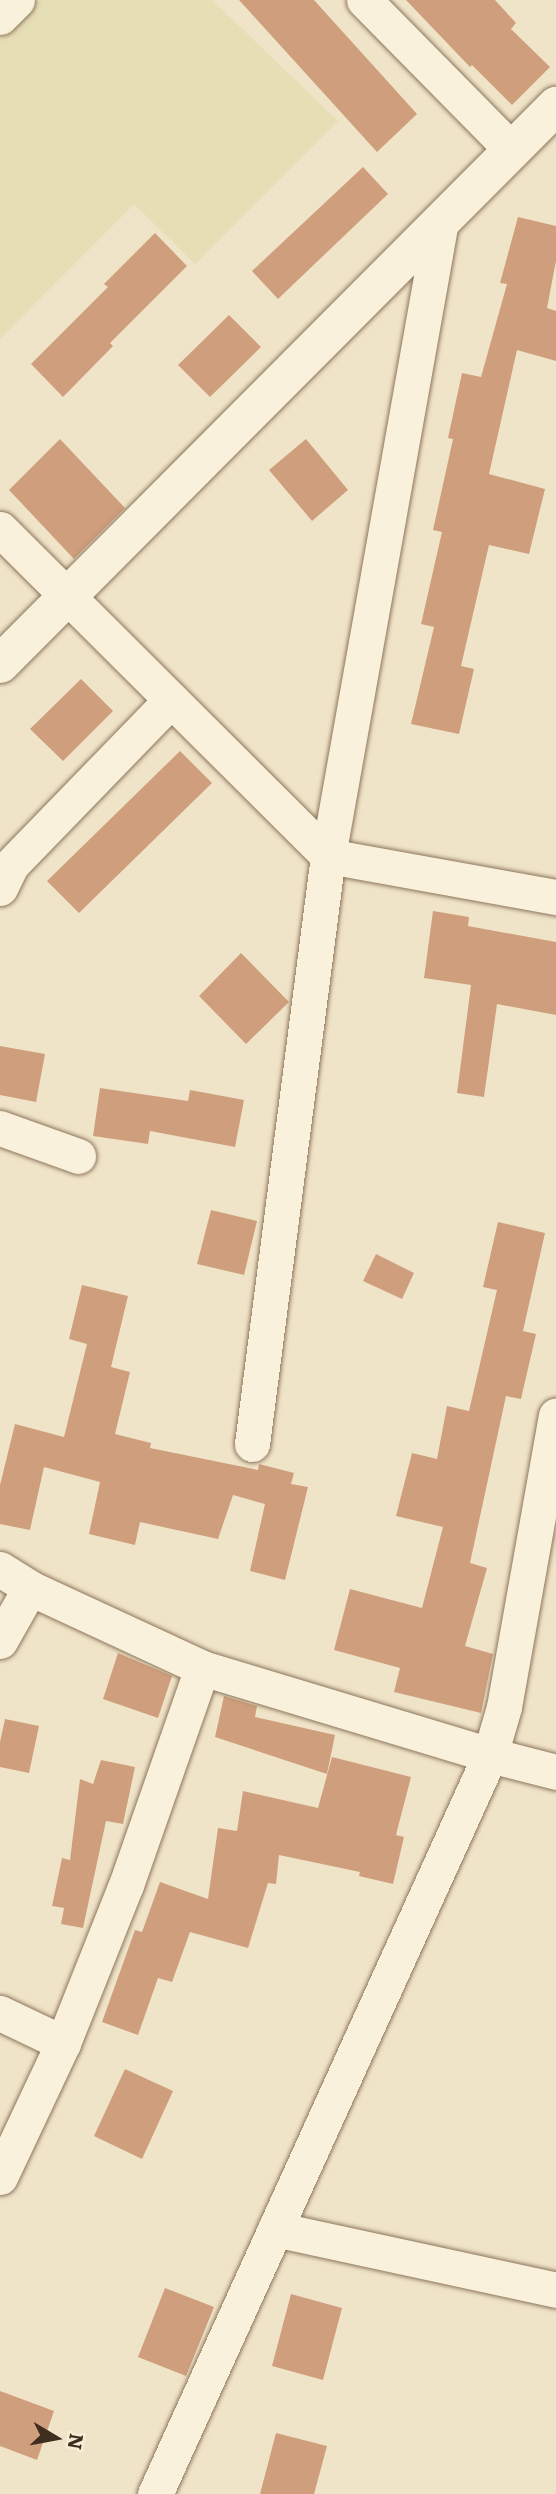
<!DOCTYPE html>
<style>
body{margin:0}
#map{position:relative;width:556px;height:2494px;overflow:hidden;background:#f0e4c8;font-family:Literata,serif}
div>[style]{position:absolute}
.farmland>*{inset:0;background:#e6deb5}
.building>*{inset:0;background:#cf9f7d}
.roads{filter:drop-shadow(0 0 2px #8d765c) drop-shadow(0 0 2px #8d765c)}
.street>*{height:35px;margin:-17.5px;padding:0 17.5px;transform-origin:17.5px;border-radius:17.5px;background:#faf1dc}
.secondary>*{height:38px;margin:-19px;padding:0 19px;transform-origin:19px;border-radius:19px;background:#faf1dc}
span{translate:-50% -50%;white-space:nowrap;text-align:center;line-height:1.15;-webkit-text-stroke:7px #f7eed8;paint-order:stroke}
.north{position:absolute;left:21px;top:2403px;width:70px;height:70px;-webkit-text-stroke:5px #f7eed8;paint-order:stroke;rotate:100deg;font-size:19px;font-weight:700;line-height:28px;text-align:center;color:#3d2e20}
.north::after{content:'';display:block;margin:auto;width:24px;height:32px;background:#3d2e20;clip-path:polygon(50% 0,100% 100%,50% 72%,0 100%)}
</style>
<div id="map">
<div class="farmland">
<i style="clip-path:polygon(40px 0,212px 0,338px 121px,195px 264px,134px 204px,0 339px,0 40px)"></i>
</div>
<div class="building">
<i style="clip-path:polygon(239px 0,314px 0,417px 114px,377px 152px)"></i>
<i style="clip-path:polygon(406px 0,495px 0,516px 23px,511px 29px,550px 67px,512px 105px,472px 65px,470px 67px)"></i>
<i style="clip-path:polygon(363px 167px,388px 194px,278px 299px,252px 271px)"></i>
<i style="clip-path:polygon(518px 217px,556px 226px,556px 261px,547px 308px,556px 311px,556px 361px,517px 350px,489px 474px,545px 489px,529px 554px,489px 545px,461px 666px,474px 669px,459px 734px,411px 724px,434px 627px,421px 624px,442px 532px,433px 530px,453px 439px,448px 438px,462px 373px,481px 377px,507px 284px,500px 283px)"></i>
<i style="clip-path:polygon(155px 233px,187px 266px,110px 343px,113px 346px,63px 397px,31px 364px,108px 287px,104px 284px)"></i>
<i style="clip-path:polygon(229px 315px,261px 347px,210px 397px,178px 365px)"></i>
<i style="clip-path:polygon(60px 439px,125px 508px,74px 559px,9px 490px)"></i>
<i style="clip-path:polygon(306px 439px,348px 490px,312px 521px,269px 470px)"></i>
<i style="clip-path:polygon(81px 679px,113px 711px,63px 761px,30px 729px)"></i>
<i style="clip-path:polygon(180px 751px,212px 783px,79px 913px,47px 881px)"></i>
<i style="clip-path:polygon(433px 911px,469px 917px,468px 926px,556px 942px,556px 1015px,497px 1004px,484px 1097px,457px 1093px,471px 985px,424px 978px)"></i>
<i style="clip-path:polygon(241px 953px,289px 1002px,246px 1044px,199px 996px)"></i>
<i style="clip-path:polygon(0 1046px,45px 1054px,36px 1102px,0 1095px)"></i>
<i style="clip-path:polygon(100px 1088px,188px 1101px,190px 1090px,244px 1100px,235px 1147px,150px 1131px,148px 1144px,93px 1136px)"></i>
<i style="clip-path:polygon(211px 1210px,257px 1221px,244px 1275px,197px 1264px)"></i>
<i style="clip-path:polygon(498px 1222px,545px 1233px,523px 1331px,536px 1334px,521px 1399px,506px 1396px,470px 1563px,487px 1568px,465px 1646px,493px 1654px,481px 1713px,394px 1692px,400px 1668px,334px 1650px,350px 1589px,422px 1608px,443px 1527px,396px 1516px,412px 1453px,437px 1459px,447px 1406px,469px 1411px,497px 1290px,483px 1287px)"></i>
<i style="clip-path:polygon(376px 1254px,414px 1273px,402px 1299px,363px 1281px)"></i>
<i style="clip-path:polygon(82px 1285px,128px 1296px,111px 1367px,130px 1372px,115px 1434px,151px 1443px,150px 1448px,258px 1470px,259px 1464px,294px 1473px,291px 1484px,308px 1487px,285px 1580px,250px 1571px,265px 1504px,233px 1495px,218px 1539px,140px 1522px,135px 1545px,89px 1534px,100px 1482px,44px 1467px,30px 1530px,0 1524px,0 1485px,15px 1424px,64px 1437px,87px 1344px,69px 1339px)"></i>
<i style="clip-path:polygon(118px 1653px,172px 1676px,158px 1718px,103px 1699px)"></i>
<i style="clip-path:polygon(224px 1696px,257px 1706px,255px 1717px,335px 1735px,327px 1774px,215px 1737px)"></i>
<i style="clip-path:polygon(5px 1719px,39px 1726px,29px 1773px,0 1767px,0 1742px)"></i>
<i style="clip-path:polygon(332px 1757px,411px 1777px,396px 1835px,404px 1837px,393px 1884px,359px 1876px,360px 1872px,279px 1855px,276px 1884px,268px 1883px,248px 1948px,190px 1932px,172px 1982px,158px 1978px,138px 2035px,102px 2022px,135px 1930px,142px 1932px,160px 1882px,208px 1899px,218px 1828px,237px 1831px,243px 1791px,318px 1808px)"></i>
<i style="clip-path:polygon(101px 1760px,135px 1767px,123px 1824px,106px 1821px,83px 1928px,61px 1924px,64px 1908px,52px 1906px,62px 1858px,70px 1860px,80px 1779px,93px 1784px)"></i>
<i style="clip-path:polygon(125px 2069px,173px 2091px,142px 2159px,94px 2136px)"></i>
<i style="clip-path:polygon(165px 2288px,214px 2307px,186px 2376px,138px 2357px)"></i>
<i style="clip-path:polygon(291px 2294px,342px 2308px,323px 2380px,272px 2366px)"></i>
<i style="clip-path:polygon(0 2391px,54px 2411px,37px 2460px,0 2446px)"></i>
<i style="clip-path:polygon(276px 2433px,327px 2446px,314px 2494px,260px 2494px)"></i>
</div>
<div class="roads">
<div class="street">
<i style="left:364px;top:0;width:211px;rotate:45.4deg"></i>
<i style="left:0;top:17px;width:24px;rotate:-45deg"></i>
<i style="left:0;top:529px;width:463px;rotate:44.9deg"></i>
<i style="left:328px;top:856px;width:232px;rotate:10.2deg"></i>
<i style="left:0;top:888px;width:25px;rotate:-64deg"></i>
<i style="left:11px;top:865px;width:230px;rotate:-45.9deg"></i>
<i style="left:0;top:1128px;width:83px;rotate:19.7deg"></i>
<i style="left:252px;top:1444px;width:593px;rotate:-82.64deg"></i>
<i style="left:328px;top:856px;width:645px;rotate:-79.91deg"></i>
<i style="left:0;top:1569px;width:36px;rotate:32deg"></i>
<i style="left:30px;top:1588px;width:190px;rotate:24.9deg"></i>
<i style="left:202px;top:1668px;width:301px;rotate:16.8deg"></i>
<i style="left:490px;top:1755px;width:68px;rotate:14.4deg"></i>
<i style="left:0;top:1641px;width:61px;rotate:-60.5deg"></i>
<i style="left:0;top:2013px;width:70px;rotate:25.5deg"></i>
<i style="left:0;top:2177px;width:148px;rotate:-64.8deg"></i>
<i style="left:63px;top:2043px;width:170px;rotate:-68.3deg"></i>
<i style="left:126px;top:1885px;width:230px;rotate:-70.7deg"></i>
<i style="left:275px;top:2229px;width:288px;rotate:12.2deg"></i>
<i style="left:155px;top:2494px;width:811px;rotate:-65.61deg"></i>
<i style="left:490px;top:1755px;width:50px;rotate:-73.7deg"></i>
<i style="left:504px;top:1707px;width:296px;rotate:-79.9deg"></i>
</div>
<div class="secondary">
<i style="left:0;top:664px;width:788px;rotate:-45.1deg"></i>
</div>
</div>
<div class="north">N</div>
</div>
